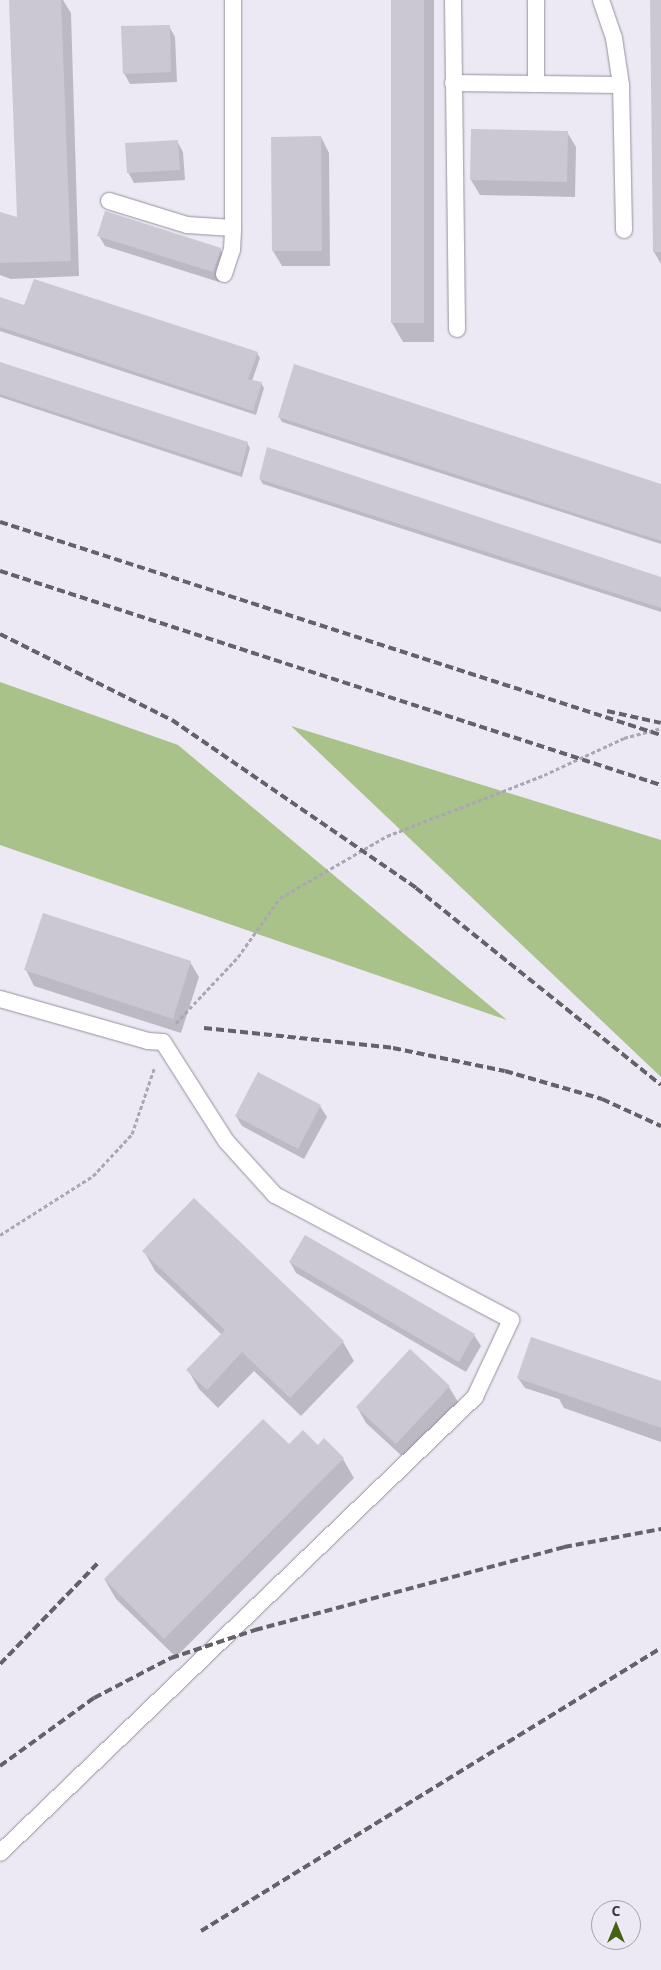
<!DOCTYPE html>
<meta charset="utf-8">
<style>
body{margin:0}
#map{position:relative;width:661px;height:1970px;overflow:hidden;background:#ece8f4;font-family:"Open Sans",sans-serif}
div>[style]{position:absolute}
.forest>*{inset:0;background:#a8c28a}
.shadow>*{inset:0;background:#0003}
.building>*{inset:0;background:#cbc8d3}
.path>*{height:3px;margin-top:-1.5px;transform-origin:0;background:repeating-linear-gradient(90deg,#aaa7b0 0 4px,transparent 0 6.5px)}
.roads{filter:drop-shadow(0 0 1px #95929c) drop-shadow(0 0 1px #95929c)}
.lane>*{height:16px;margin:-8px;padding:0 8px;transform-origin:8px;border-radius:8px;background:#fff}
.rail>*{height:4px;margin-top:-2px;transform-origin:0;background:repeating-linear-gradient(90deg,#646268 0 8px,transparent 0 12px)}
span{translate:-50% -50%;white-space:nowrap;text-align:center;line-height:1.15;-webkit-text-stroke:4.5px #ece8f4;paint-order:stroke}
.north{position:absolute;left:591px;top:1900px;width:50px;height:50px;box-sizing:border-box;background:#ece8f4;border:1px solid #a4a2aa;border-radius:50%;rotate:0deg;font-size:14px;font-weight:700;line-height:20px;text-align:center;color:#39383c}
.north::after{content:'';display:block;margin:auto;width:18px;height:22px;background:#456214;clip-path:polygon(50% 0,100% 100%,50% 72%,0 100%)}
</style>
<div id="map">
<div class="forest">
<i style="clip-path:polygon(0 682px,178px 745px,507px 1020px,0 845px)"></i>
<i style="clip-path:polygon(291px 726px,661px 840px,661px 1077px)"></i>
</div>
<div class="shadow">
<i style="clip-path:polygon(10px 0,63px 0,71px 13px,79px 276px,11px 279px,0 275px,0 213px,18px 219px)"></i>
<i style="clip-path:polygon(392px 0,434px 0,434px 342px,403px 342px,392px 323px)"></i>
<i style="clip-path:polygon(651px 0,661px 0,661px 264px,654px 252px)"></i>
<i style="clip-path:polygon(169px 26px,175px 37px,177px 82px,130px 84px,124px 73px)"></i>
<i style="clip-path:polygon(567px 132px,576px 147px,575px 197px,480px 195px,471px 180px)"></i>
<i style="clip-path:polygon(321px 137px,329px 153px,330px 266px,282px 266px,273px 251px)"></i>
<i style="clip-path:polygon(177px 141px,183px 152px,185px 180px,134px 183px,128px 172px)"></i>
<i style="clip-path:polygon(99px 236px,220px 249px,226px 260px,219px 282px,105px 246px)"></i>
<i style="clip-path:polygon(0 299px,25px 307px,257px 353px,260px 358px,252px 381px,261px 383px,264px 388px,256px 415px,0 331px)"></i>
<i style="clip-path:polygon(0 363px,247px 443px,250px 448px,242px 477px,0 397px)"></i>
<i style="clip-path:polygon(279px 417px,661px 486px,661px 544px,282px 422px)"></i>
<i style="clip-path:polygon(260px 479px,661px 579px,661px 612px,263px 484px)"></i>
<i style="clip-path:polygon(190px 962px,199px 977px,181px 1033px,34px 986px,26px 970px)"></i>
<i style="clip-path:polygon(258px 1074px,320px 1106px,327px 1117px,304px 1159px,242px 1126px,236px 1116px)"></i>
<i style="clip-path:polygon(194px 1200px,343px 1342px,354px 1361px,301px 1416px,254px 1371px,218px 1408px,199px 1389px,188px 1370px,222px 1335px,155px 1271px,144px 1251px)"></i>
<i style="clip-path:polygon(305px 1236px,474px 1335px,481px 1346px,466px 1372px,296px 1273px,290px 1262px)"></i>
<i style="clip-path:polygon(518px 1378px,661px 1383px,661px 1442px,564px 1408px,559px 1399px,525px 1388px)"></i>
<i style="clip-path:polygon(449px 1387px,458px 1402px,405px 1459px,366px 1423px,357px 1407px)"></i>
<i style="clip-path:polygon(289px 1446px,318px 1447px,343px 1459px,354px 1478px,176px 1657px,116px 1599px,105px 1580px)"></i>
</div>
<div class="building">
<i style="clip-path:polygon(9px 0,61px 0,71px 261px,0 263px,0 212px,17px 217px)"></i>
<i style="clip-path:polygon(391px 0,424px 0,424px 323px,391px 323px)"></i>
<i style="clip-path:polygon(650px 0,661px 0,661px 252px,653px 252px)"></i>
<i style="clip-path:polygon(170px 25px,171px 72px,123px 74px,121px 26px)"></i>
<i style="clip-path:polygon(471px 129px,568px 131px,567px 182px,470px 180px)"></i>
<i style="clip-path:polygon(321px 136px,322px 251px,272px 251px,271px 137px)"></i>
<i style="clip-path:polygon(178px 140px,180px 170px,127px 173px,125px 143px)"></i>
<i style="clip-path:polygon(105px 211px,221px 248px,213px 272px,97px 236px)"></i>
<i style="clip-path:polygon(34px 279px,258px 352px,248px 379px,262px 382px,253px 411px,0 327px,0 297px,24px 305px)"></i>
<i style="clip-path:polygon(0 362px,248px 442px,240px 473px,0 394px)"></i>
<i style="clip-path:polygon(294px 364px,661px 484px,661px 541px,278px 417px)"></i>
<i style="clip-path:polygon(267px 447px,661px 577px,661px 608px,259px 479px)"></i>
<i style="clip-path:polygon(43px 913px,191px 961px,173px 1019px,24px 970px)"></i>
<i style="clip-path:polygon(258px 1072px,321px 1105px,298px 1149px,235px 1116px)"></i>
<i style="clip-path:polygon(194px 1198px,344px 1341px,290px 1398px,242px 1352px,207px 1390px,186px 1370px,225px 1330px,142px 1251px)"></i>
<i style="clip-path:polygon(305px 1235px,475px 1334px,459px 1362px,289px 1262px)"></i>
<i style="clip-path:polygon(531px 1337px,661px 1381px,661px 1428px,517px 1378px)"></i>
<i style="clip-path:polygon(410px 1349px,450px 1386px,396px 1444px,356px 1407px)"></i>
<i style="clip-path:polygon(263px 1419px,289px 1444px,303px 1430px,318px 1445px,324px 1438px,344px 1458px,164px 1639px,104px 1579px)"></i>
</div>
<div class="path">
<i style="left:176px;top:1023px;width:91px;rotate:-46.8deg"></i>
<i style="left:238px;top:957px;width:72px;rotate:-54.6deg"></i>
<i style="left:280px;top:898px;width:124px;rotate:-30.1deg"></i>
<i style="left:387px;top:836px;width:168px;rotate:-21.2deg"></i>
<i style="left:544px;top:775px;width:88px;rotate:-24.8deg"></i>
<i style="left:624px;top:738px;width:38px;rotate:-15deg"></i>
<i style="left:0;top:1235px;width:110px;rotate:-32.4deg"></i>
<i style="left:93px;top:1176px;width:57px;rotate:-47.1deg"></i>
<i style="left:132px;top:1134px;width:69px;rotate:-71.3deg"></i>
</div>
<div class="roads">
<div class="lane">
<i style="left:453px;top:0;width:329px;rotate:89.3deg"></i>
<i style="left:536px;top:0;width:84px;rotate:90deg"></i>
<i style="left:453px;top:83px;width:168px;rotate:0.7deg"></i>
<i style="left:621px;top:85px;width:48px;rotate:-98.5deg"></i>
<i style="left:614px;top:38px;width:40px;rotate:-108.9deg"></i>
<i style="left:621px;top:85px;width:145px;rotate:88.8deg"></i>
<i style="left:109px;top:201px;width:82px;rotate:17.1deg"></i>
<i style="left:187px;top:225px;width:46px;rotate:3.7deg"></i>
<i style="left:224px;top:274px;width:25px;rotate:-72deg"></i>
<i style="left:232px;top:250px;width:22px;rotate:-87deg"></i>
<i style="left:233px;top:228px;width:228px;rotate:-90deg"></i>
<i style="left:0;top:999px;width:154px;rotate:15.8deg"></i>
<i style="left:148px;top:1041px;width:15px;rotate:4deg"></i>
<i style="left:163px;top:1042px;width:117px;rotate:57.5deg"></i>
<i style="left:226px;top:1141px;width:73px;rotate:47.8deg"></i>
<i style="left:275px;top:1195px;width:267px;rotate:27.9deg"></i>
<i style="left:511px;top:1320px;width:85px;rotate:115.1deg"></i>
<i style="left:475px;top:1397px;width:658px;rotate:136.17deg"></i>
</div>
</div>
<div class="rail">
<i style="left:0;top:522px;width:694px;rotate:17.86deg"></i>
<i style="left:0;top:571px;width:695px;rotate:17.94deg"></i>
<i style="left:0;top:634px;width:192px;rotate:26.6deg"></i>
<i style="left:172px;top:720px;width:296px;rotate:34.5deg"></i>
<i style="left:416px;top:888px;width:314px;rotate:38.8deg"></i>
<i style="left:607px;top:711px;width:55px;rotate:12.5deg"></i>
<i style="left:204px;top:1028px;width:190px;rotate:6deg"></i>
<i style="left:393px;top:1048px;width:114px;rotate:11.6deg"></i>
<i style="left:505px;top:1071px;width:101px;rotate:16.1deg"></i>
<i style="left:602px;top:1099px;width:65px;rotate:24.6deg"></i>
<i style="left:0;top:1664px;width:141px;rotate:-45.9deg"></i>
<i style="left:0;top:1766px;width:116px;rotate:-35.9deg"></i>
<i style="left:94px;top:1698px;width:87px;rotate:-27.5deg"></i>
<i style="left:171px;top:1658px;width:89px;rotate:-18.4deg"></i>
<i style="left:255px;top:1630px;width:320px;rotate:-15deg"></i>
<i style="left:564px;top:1547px;width:99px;rotate:-10.5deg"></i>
<i style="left:201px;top:1931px;width:540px;rotate:-31.6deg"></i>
</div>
<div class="north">С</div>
</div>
